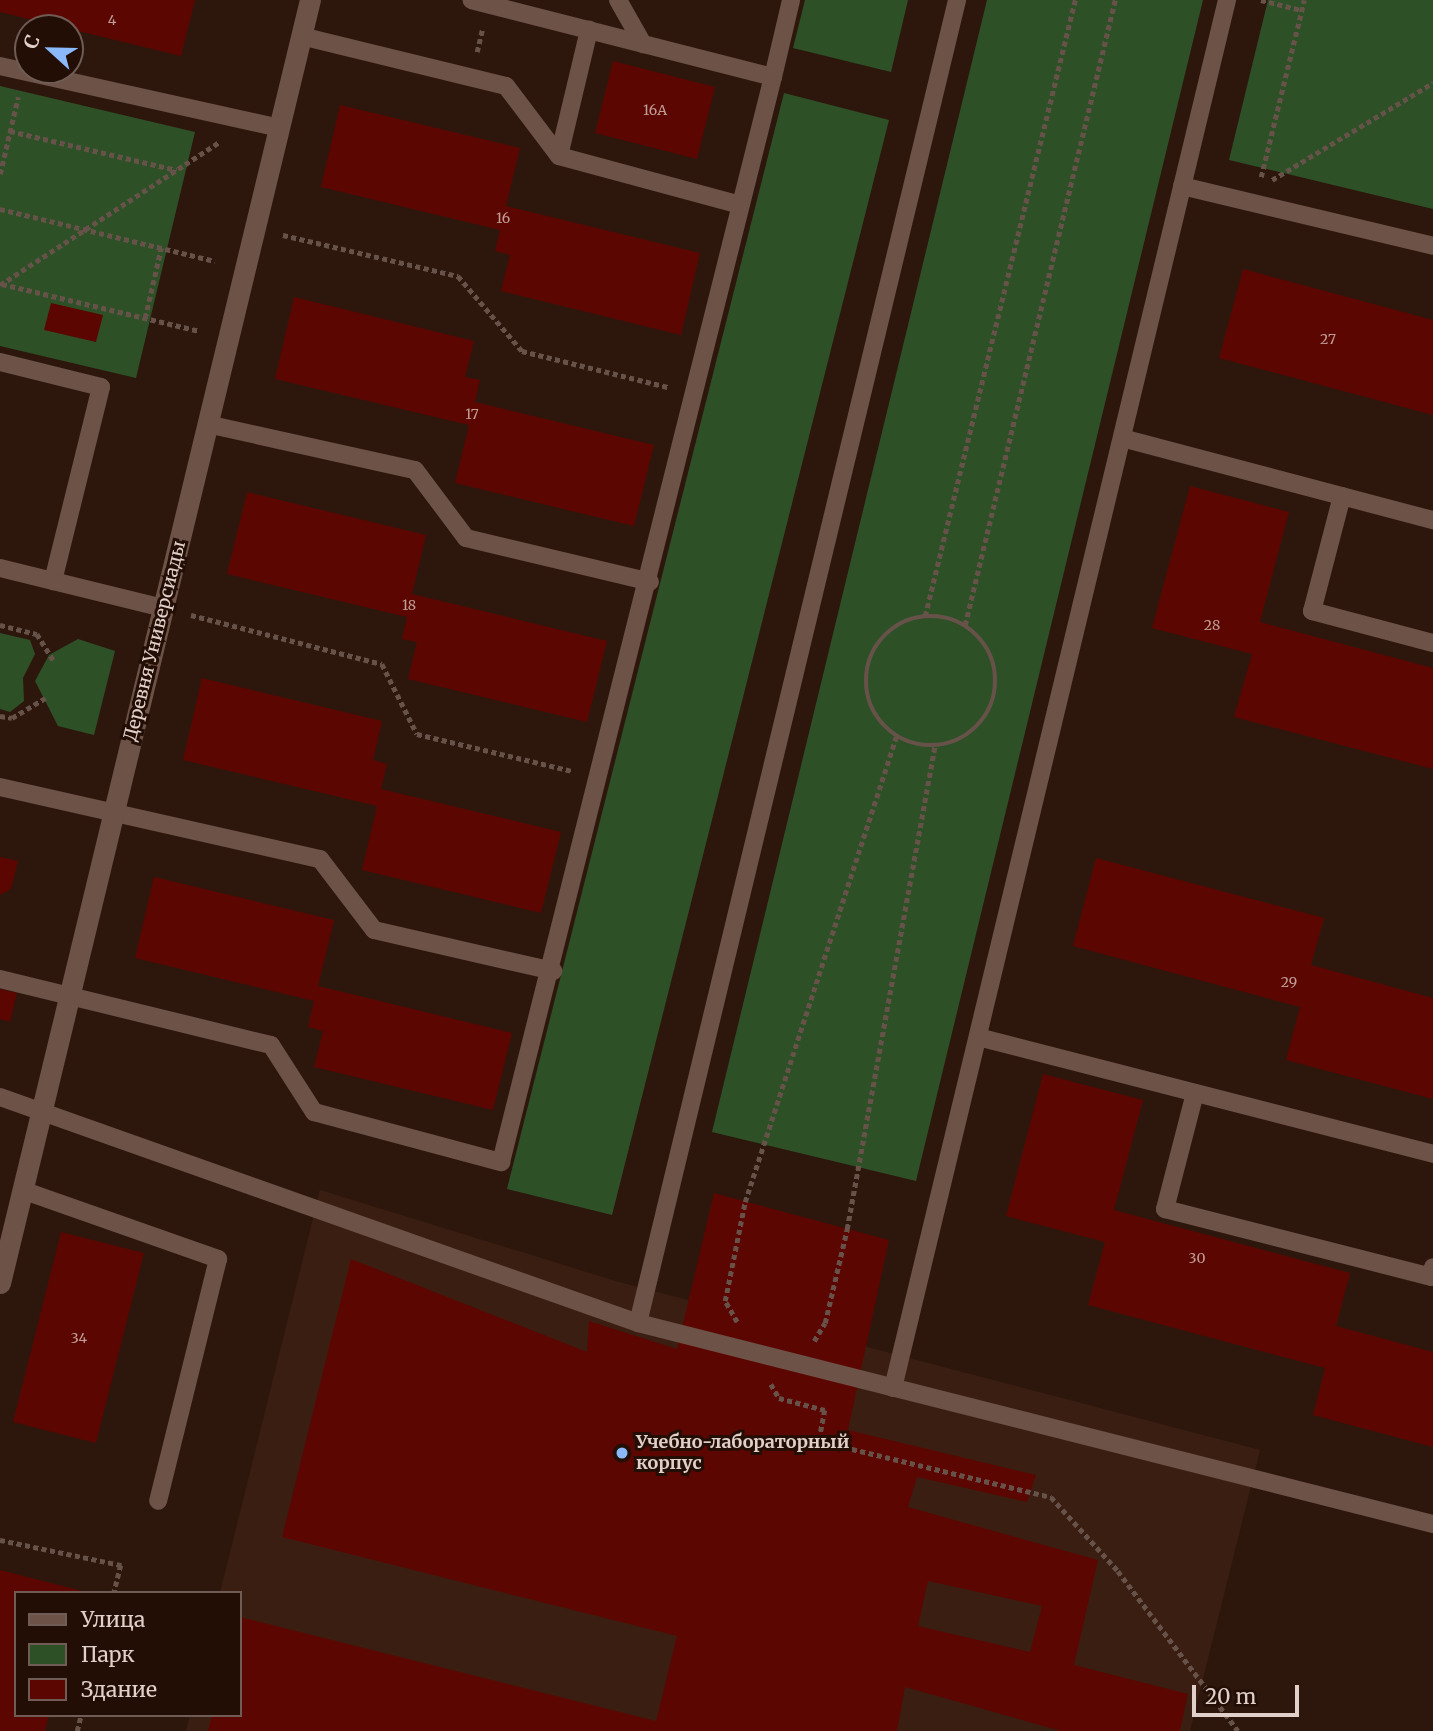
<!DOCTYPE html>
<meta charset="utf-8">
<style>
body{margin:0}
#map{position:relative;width:1433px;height:1731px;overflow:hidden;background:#2d170d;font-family:Merriweather,serif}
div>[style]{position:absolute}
.built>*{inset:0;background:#3b1e12}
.green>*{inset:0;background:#2e5027}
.building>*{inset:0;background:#5c0602}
.path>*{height:4.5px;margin-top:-2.25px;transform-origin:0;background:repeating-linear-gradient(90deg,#67524a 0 5px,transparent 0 8.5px)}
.path>.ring{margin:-2.25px;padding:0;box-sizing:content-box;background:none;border:4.5px solid #67524a;border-radius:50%}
.lane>*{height:18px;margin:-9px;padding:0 9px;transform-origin:9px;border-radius:9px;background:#6d5247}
.street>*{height:21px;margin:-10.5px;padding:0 10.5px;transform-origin:10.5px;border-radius:10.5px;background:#6d5247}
.dots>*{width:19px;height:19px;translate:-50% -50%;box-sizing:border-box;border:4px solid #230e05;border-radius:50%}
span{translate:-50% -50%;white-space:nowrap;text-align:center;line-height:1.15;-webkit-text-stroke:6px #230e05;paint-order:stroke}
.number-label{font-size:14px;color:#c09e98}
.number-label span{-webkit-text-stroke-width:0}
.street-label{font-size:18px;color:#e1d0ca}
.poi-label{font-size:18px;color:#e1d0ca;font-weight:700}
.left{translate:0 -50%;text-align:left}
.legend{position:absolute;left:14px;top:1591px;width:228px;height:126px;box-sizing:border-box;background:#230e05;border:2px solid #6f5c54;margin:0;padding:9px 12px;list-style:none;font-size:21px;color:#e1d0ca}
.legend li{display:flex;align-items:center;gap:14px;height:35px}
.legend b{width:35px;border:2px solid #6f5c54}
.north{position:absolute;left:14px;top:14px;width:70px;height:70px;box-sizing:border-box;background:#230e05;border:2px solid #6f5c54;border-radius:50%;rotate:292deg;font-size:19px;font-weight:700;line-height:28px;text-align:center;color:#e1d0ca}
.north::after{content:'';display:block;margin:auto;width:24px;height:32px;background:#8bbafc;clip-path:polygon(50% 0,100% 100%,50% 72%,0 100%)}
.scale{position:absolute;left:1192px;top:1685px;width:107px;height:32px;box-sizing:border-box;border:4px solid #e1d0ca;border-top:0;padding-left:9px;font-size:21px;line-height:24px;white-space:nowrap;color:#e1d0ca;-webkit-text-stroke:5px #230e05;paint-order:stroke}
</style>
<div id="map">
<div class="built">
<i style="clip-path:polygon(320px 1190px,619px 1282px,1260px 1450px,1190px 1731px,186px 1731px,190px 1715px,240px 1715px,240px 1593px,220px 1593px)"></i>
</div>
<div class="green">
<i style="clip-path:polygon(805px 0,908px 0,891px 72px,793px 48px)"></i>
<i style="clip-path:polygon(987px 0,1203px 0,916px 1181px,712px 1132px)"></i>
<i style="clip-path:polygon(1268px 0,1433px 0,1433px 209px,1229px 160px)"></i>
<i style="clip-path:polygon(0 86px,195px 132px,136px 378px,0 346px)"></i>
<i style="clip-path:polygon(784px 93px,889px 120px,612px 1215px,507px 1189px)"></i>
<i style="clip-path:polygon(0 633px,30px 640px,35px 654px,23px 678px,24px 701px,10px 712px,0 709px)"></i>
<i style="clip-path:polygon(78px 639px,115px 651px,94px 735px,58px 726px,35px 681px,49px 655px)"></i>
</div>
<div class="building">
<i style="clip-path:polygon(0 0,195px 0,181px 56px,0 12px)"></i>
<i style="clip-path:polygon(613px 61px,715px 87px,697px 159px,595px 133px)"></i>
<i style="clip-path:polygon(340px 105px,520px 148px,506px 206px,700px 253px,681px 335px,501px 291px,510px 255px,495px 251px,500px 230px,321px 187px)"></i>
<i style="clip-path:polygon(1243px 269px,1433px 320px,1433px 415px,1219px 358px)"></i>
<i style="clip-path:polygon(294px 297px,474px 341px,465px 377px,480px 380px,475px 402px,654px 445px,634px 526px,455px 483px,469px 425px,275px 379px)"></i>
<i style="clip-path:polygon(51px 303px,103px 315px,96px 342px,44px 330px)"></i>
<i style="clip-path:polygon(1190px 486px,1289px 512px,1260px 622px,1433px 668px,1433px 769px,1234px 717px,1252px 654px,1152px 628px)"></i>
<i style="clip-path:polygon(247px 492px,426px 535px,412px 594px,607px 641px,587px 722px,408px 679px,417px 642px,402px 639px,407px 617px,227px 574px)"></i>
<i style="clip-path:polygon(202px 678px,382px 721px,373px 760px,387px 764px,381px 789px,561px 832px,541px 913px,362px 870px,377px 806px,183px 760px)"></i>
<i style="clip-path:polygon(0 857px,18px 861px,11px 889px,0 895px)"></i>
<i style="clip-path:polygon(1096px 858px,1324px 918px,1311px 965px,1433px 998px,1433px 1099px,1286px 1060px,1300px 1007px,1073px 946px)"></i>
<i style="clip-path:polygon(154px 877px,334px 920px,318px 986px,512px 1033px,493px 1110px,314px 1067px,323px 1031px,308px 1027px,314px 1001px,135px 958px)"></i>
<i style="clip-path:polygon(0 989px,17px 993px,10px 1022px,0 1019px)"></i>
<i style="clip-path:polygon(1043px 1074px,1143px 1100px,1114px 1210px,1350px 1273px,1336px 1326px,1433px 1352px,1433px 1447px,1313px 1415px,1325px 1368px,1088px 1305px,1105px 1242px,1006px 1216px)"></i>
<i style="clip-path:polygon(evenodd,714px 1193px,889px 1240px,848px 1430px,1036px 1475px,1027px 1502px,917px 1477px,908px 1507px,1098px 1560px,1074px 1665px,1188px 1694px,1180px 1731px,1061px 1731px,905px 1687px,897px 1731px,208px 1731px,212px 1715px,240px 1715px,240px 1617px,656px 1721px,677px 1636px,282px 1537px,351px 1259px,587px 1352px,589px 1321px,677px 1349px,714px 1193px,928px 1581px,1042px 1606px,1030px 1652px,918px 1626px,928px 1581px)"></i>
<i style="clip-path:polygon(61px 1232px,144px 1253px,96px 1443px,13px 1422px)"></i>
<i style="clip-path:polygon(0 1570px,86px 1592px,16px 1593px,16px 1715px,49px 1715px,45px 1731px,0 1731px)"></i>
</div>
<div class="path">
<i style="left:1261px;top:0;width:41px;rotate:14deg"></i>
<i style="left:477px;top:52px;width:23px;rotate:-77deg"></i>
<i style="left:10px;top:131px;width:171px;rotate:13.2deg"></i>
<i style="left:0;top:174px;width:79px;rotate:-76.8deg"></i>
<i style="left:1261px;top:177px;width:182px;rotate:-76.3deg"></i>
<i style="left:1272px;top:180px;width:188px;rotate:-31.1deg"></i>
<i style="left:0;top:209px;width:221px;rotate:13.6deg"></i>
<i style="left:283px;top:235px;width:180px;rotate:13.2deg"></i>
<i style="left:458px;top:276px;width:99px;rotate:49.5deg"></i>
<i style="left:522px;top:351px;width:150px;rotate:13.9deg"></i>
<i style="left:2px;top:284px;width:203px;rotate:13.4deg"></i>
<i style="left:0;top:285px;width:262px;rotate:-33.1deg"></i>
<i style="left:145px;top:318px;width:72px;rotate:-77.1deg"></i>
<i style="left:191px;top:615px;width:197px;rotate:14.4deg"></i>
<i style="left:382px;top:664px;width:78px;rotate:63.4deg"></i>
<i style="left:417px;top:734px;width:159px;rotate:13.4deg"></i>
<i class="ring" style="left:866px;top:616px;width:125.5px;height:125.5px"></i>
<i style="left:925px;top:616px;width:634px;rotate:-76.31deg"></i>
<i style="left:0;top:625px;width:38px;rotate:14deg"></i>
<i style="left:37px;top:634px;width:31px;rotate:58deg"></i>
<i style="left:965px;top:625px;width:643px;rotate:-76.5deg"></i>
<i style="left:0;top:716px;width:12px;rotate:9deg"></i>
<i style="left:12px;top:718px;width:39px;rotate:-31deg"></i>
<i style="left:737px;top:1322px;width:24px;rotate:-120deg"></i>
<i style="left:725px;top:1301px;width:101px;rotate:-78.6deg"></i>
<i style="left:745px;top:1202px;width:489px;rotate:-72deg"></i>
<i style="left:814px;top:1341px;width:21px;rotate:-59deg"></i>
<i style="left:825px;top:1323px;width:97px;rotate:-76.8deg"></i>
<i style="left:847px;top:1229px;width:490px;rotate:-79.7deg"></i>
<i style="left:771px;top:1384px;width:16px;rotate:60deg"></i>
<i style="left:779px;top:1398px;width:48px;rotate:14.6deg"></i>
<i style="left:825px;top:1410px;width:32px;rotate:101deg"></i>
<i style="left:819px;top:1441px;width:239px;rotate:13.6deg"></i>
<i style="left:1051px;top:1497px;width:100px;rotate:47.8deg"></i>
<i style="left:1118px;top:1571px;width:200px;rotate:53.1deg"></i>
<i style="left:0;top:1540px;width:124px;rotate:11.7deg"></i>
<i style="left:121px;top:1565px;width:29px;rotate:104deg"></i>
<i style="left:77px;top:1731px;width:16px;rotate:-76deg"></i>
</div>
<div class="lane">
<i style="left:618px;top:0;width:51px;rotate:60.4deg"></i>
<i style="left:301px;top:36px;width:211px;rotate:13.7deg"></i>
<i style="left:506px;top:86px;width:88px;rotate:52.9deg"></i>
<i style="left:559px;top:156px;width:188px;rotate:15.1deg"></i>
<i style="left:0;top:66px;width:286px;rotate:12.5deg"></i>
<i style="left:773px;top:77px;width:79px;rotate:-76.8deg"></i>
<i style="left:559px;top:156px;width:130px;rotate:-76.6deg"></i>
<i style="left:1182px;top:186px;width:258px;rotate:13.4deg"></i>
<i style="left:0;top:362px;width:104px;rotate:13.9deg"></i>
<i style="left:101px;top:387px;width:200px;rotate:103.9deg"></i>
<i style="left:207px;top:424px;width:213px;rotate:12.5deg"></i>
<i style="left:415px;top:470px;width:85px;rotate:53.1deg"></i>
<i style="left:466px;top:538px;width:189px;rotate:13.4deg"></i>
<i style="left:1122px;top:438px;width:322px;rotate:14.8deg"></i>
<i style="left:1342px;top:496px;width:119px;rotate:104.6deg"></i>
<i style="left:1312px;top:611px;width:125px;rotate:14.8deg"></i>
<i style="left:0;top:568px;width:168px;rotate:13.8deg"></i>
<i style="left:0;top:787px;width:328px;rotate:12.7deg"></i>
<i style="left:320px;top:859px;width:89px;rotate:52.7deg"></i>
<i style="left:374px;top:930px;width:184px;rotate:12.9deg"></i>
<i style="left:0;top:979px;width:279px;rotate:13.7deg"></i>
<i style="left:271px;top:1045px;width:80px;rotate:57.3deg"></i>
<i style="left:314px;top:1112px;width:194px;rotate:15deg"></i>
<i style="left:501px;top:1162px;width:1119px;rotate:-75.93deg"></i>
<i style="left:773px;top:77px;width:311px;rotate:-165.7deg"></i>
<i style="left:978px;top:1037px;width:470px;rotate:14.4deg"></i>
<i style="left:1195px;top:1093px;width:120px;rotate:104.5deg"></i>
<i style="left:1165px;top:1209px;width:275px;rotate:14.3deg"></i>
<i style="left:1431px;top:1277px;width:10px;rotate:-79deg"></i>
<i style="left:0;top:1097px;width:677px;rotate:19.51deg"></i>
<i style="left:638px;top:1323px;width:820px;rotate:14.19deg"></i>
<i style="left:22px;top:1190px;width:208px;rotate:19.4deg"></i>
<i style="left:218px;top:1259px;width:249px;rotate:103.9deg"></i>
<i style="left:638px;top:1323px;width:1361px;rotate:-76.44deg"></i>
<i style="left:893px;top:1388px;width:1428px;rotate:-76.47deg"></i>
</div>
<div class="street">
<i style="left:0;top:1283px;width:1320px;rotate:-76.42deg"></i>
</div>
<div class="dots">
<i style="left:622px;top:1453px;background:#8bbafc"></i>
</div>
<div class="number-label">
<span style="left:112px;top:20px">4</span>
<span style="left:655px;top:110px">16А</span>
<span style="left:503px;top:218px">16</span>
<span style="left:1328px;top:339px">27</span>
<span style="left:472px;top:414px">17</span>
<span style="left:409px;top:605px">18</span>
<span style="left:1212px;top:625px">28</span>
<span style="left:1289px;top:982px">29</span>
<span style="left:1197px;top:1258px">30</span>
<span style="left:79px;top:1338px">34</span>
</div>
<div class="street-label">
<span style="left:155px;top:641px;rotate:-76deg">Деревня Универсиады</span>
</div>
<div class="poi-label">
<span class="left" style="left:636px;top:1453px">Учебно-лабораторный<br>корпус</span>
</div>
<ul class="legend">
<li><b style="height:9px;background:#6d5247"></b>Улица</li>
<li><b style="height:19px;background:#2e5027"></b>Парк</li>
<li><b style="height:19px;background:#5c0602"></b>Здание</li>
</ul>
<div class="north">С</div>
<div class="scale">20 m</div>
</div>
